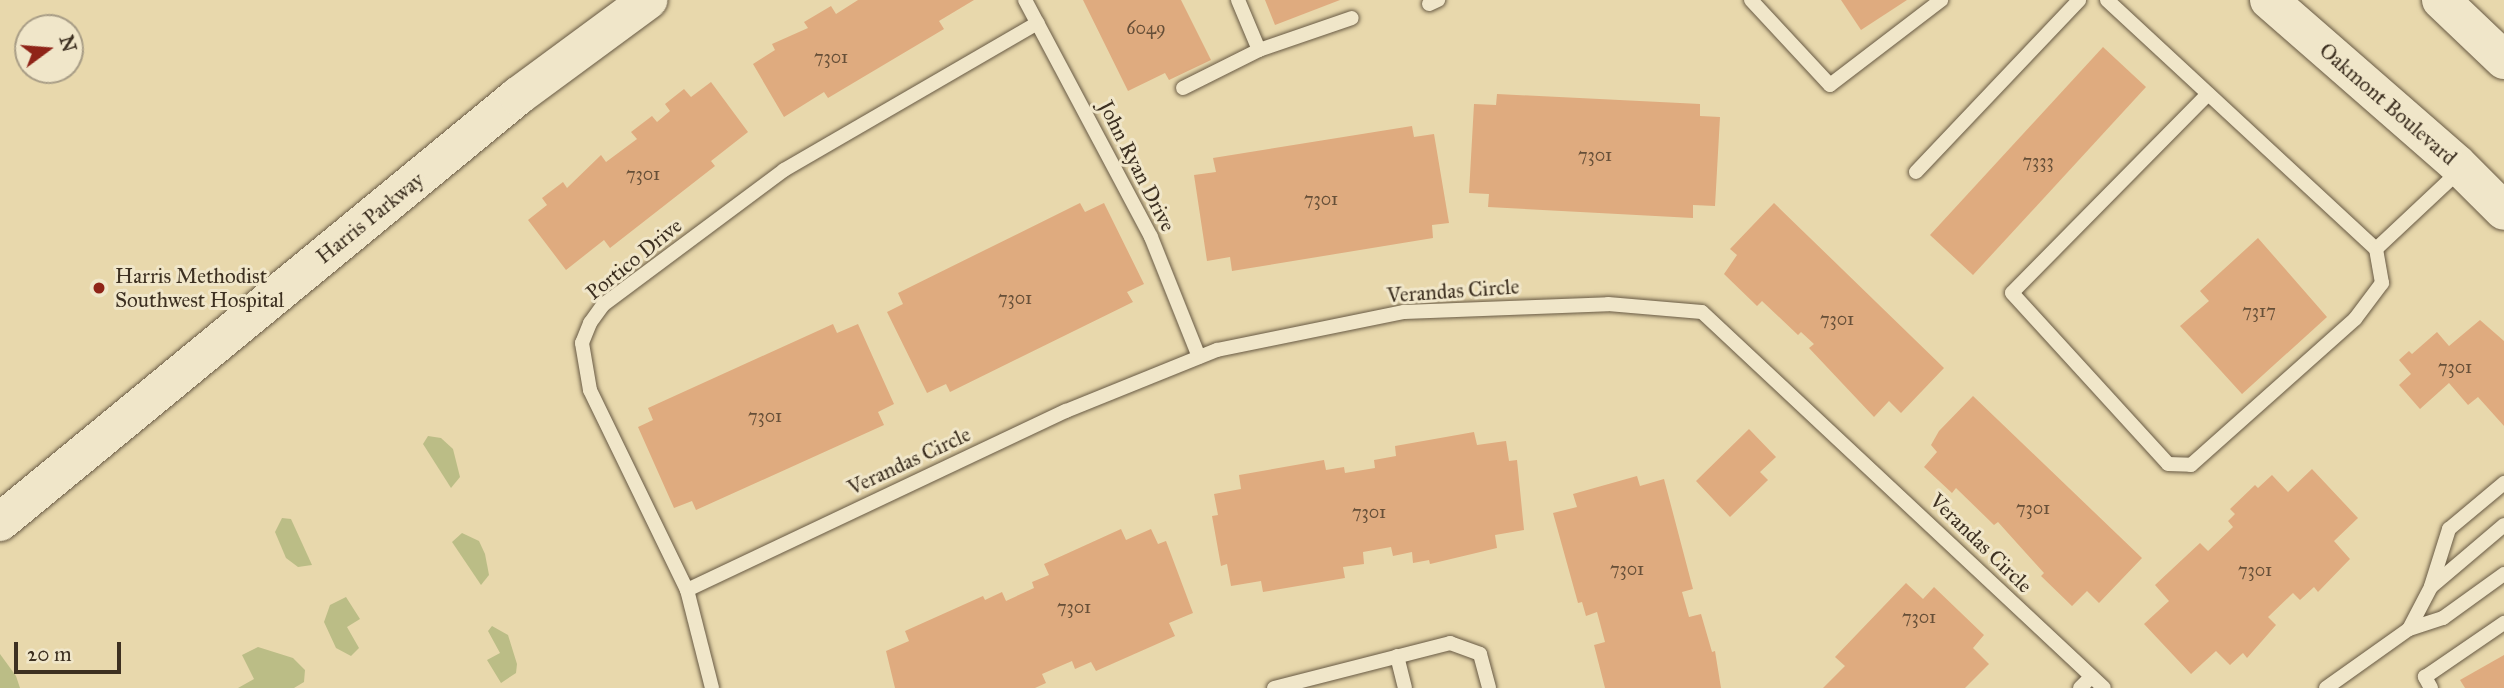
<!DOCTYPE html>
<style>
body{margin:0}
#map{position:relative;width:2504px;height:688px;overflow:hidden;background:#e8d8ac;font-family:"IM FELL Great Primer",serif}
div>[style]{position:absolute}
.green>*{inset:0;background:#bbbd86}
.building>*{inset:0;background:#dfab7f}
.roads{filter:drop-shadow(0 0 2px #685a44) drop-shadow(0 0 2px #685a44)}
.lane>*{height:14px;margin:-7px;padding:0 7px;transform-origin:7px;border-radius:7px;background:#f0e6c9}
.secondary>*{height:38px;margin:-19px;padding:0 19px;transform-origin:19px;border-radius:19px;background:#f0e6c9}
.dots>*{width:19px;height:19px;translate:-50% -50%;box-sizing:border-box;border:4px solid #f0e6c9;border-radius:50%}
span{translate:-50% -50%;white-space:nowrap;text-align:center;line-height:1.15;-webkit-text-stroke:6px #f0e6c9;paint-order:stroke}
.number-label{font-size:18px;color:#664f38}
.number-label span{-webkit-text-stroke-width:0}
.street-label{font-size:21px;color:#3d3021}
.poi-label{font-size:21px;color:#3d3021}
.left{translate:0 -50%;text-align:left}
.north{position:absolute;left:14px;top:14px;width:70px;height:70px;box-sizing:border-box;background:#f0e6c9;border:2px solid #a89d86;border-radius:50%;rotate:74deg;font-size:19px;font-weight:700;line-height:28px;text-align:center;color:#3d3021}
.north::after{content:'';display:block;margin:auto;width:24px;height:32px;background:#8f2418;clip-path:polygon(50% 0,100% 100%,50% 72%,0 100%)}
.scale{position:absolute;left:14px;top:642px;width:107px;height:32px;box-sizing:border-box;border:4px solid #3d3021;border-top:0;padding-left:9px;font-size:21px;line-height:24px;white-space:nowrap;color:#3d3021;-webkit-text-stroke:5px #f0e6c9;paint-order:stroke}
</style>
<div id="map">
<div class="green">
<i style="clip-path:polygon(428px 436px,441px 438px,453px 449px,460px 477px,451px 488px,423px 444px)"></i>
<i style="clip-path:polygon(282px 518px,291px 519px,312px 565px,298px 567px,286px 558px,275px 532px)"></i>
<i style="clip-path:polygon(462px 533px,479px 541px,485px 554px,489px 575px,481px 585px,452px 542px)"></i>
<i style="clip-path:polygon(346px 597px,360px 619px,347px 627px,359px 648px,351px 656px,336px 648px,324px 622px,330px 605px)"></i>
<i style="clip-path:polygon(492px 626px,508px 635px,517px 664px,516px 673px,501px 683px,487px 660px,500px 653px,488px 631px)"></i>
<i style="clip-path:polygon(258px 647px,293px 658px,305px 670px,304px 682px,294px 688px,238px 688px,254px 679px,242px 655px)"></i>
<i style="clip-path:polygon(0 654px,16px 676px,20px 688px,0 688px)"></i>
</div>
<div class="building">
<i style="clip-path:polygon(858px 0,974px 0,939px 21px,944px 29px,828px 98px,824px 92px,784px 117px,753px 64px,775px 50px,772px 44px,808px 28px,804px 22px,831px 6px,836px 14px)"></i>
<i style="clip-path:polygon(1083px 0,1181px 0,1211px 60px,1169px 80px,1165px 73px,1128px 91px)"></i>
<i style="clip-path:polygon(1265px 0,1340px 0,1275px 25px)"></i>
<i style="clip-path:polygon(1841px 0,1907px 0,1861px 30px)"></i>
<i style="clip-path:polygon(2103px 47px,2146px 87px,1973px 275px,1930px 235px)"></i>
<i style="clip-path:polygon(711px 82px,748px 132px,711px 161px,715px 166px,610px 248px,604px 240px,566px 270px,528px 220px,547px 205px,542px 198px,563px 182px,567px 188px,601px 155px,606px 162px,637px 139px,631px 132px,652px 116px,657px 122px,670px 111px,665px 104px,684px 89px,691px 97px)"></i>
<i style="clip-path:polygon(1497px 94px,1700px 104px,1700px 116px,1720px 117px,1715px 206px,1693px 205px,1693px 218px,1488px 207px,1489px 194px,1469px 193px,1474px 104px,1496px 105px)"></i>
<i style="clip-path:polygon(1412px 126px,1414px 137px,1434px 134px,1449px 223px,1432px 225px,1433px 238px,1232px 271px,1230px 257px,1207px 261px,1194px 175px,1216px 172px,1213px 158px)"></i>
<i style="clip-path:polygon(1080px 203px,1085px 212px,1104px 203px,1144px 284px,1127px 292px,1133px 302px,950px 392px,946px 384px,927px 393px,887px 312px,903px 304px,898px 293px)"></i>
<i style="clip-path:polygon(1774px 203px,1944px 368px,1901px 413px,1889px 401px,1874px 417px,1809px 348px,1814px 344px,1801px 332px,1798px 335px,1762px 301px,1757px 306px,1724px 274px,1737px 255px,1730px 249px)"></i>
<i style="clip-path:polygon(2258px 238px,2327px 317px,2242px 394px,2180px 326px,2209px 301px,2200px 291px)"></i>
<i style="clip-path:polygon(2480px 320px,2504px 341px,2504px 426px,2478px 397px,2468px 405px,2449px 383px,2420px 409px,2399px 385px,2411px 374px,2399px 360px,2409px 351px,2412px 354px,2437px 332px,2449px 346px)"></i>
<i style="clip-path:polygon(833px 324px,837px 333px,858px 324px,894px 404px,878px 412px,884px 425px,696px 510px,692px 501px,674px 508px,638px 427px,653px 420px,648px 408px)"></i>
<i style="clip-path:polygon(1973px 396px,2142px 558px,2099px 603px,2087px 591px,2072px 606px,2041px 576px,2044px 573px,1998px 522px,1994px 525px,1956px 488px,1952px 493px,1924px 467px,1937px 452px,1931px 445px,1939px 431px)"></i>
<i style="clip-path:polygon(1749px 429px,1776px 457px,1760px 472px,1768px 480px,1730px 517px,1696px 481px)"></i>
<i style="clip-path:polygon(1474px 432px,1477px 445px,1506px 441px,1509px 461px,1517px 460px,1524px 530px,1495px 535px,1497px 548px,1430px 564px,1429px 560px,1413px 563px,1412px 552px,1393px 556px,1391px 547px,1363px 552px,1364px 564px,1343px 567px,1345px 578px,1263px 592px,1261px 581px,1231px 586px,1227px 564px,1221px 566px,1212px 516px,1218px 515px,1214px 494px,1241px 489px,1239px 475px,1324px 460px,1326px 470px,1344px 467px,1345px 473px,1375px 468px,1374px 460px,1396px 456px,1395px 446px)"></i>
<i style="clip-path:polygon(2312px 469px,2358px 518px,2334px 541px,2350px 559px,2318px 592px,2314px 587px,2300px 600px,2293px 593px,2268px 617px,2276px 625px,2247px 658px,2243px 653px,2230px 665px,2216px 651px,2191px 674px,2144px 624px,2169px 601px,2155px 585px,2200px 543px,2208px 551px,2233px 527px,2228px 521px,2235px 514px,2230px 509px,2255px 485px,2258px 488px,2272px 475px,2288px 492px)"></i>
<i style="clip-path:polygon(1637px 476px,1640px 486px,1664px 479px,1693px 589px,1682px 592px,1689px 617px,1701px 614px,1712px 652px,1715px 651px,1721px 688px,1605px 688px,1594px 645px,1605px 642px,1597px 612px,1586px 616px,1582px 602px,1578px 603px,1553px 513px,1577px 507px,1573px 494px)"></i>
<i style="clip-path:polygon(1121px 529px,1126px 540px,1151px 529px,1158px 544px,1166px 541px,1193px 613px,1169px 623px,1175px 636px,1096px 671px,1091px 662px,1075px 669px,1072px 661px,1042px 674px,1046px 683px,1035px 688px,895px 688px,886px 651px,909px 641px,905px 631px,983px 596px,985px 600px,1002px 592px,1006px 601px,1034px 588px,1032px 582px,1049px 575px,1044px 564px)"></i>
<i style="clip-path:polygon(1906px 583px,1923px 599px,1934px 587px,1984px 635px,1973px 648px,1989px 664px,1965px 688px,1823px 688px,1845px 666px,1835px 657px)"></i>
<i style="clip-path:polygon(2504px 655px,2504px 688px,2465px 688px,2460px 680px)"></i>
</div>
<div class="roads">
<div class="lane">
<i style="left:1025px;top:0;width:268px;rotate:62deg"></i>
<i style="left:1151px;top:237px;width:129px;rotate:68.2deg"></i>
<i style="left:1238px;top:0;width:54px;rotate:67.2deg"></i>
<i style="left:1259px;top:50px;width:98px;rotate:-19deg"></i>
<i style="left:1751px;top:0;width:116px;rotate:47.1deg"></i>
<i style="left:1830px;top:85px;width:140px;rotate:-37.4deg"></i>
<i style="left:2107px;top:0;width:367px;rotate:42.8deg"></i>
<i style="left:2376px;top:249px;width:115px;rotate:-43.2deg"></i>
<i style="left:1429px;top:4px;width:10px;rotate:-24deg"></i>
<i style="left:1183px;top:88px;width:85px;rotate:-26.6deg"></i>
<i style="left:2208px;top:94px;width:279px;rotate:134.6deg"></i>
<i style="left:2012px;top:293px;width:231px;rotate:47.6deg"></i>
<i style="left:2168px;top:464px;width:23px;rotate:2deg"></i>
<i style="left:2191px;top:465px;width:220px;rotate:-41.7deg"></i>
<i style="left:2355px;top:319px;width:45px;rotate:-53.1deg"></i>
<i style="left:2382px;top:283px;width:35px;rotate:-100deg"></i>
<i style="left:1916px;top:172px;width:237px;rotate:-46.5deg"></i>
<i style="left:2431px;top:586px;width:60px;rotate:-72.5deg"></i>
<i style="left:2449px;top:529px;width:72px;rotate:-39.9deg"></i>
<i style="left:687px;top:590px;width:419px;rotate:-25.3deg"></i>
<i style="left:1066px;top:411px;width:163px;rotate:-22deg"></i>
<i style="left:1217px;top:350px;width:191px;rotate:-11.5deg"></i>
<i style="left:1404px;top:312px;width:204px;rotate:-2.2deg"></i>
<i style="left:1608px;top:304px;width:94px;rotate:4.9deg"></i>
<i style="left:1702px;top:312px;width:550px;rotate:43.09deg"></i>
<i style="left:2409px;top:629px;width:47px;rotate:-62.4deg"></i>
<i style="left:2431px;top:587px;width:96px;rotate:-40.3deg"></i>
<i style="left:1397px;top:656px;width:33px;rotate:76deg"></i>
<i style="left:712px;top:688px;width:101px;rotate:-104.3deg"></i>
<i style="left:687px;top:590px;width:222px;rotate:-115.9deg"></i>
<i style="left:590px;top:390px;width:48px;rotate:-99.7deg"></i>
<i style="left:582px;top:343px;width:22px;rotate:-68deg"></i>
<i style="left:590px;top:323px;width:22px;rotate:-54deg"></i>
<i style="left:603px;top:305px;width:226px;rotate:-36.7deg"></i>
<i style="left:784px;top:170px;width:293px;rotate:-30.1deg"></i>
<i style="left:1274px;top:688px;width:182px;rotate:-14.3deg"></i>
<i style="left:1450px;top:643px;width:32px;rotate:20deg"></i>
<i style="left:1480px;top:654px;width:35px;rotate:75deg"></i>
<i style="left:2080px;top:688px;width:16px;rotate:-45deg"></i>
<i style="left:2326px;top:688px;width:102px;rotate:-35.4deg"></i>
<i style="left:2409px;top:629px;width:36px;rotate:-18deg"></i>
<i style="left:2443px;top:618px;width:75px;rotate:-35.8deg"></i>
<i style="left:2431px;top:688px;width:13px;rotate:-119deg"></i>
<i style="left:2425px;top:677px;width:96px;rotate:-34.4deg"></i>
</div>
<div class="secondary">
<i style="left:2269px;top:0;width:249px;rotate:41.1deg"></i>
<i style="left:2457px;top:164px;width:66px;rotate:45deg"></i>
<i style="left:2441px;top:0;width:87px;rotate:43.6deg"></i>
<i style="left:0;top:522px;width:671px;rotate:-39.43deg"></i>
<i style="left:518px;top:96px;width:162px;rotate:-36.4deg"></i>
</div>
</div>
<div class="dots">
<i style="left:99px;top:288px;background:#8f2418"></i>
</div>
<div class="number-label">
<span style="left:1146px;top:28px">6049</span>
<span style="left:831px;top:57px">7301</span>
<span style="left:1595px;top:155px">7301</span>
<span style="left:2038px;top:161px">7333</span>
<span style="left:643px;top:174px">7301</span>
<span style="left:1321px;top:199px">7301</span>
<span style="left:1015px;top:298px">7301</span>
<span style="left:2259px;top:311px">7317</span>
<span style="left:1837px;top:319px">7301</span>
<span style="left:2455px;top:367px">7301</span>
<span style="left:765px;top:416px">7301</span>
<span style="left:2033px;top:508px">7301</span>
<span style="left:1369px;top:512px">7301</span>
<span style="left:1627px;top:569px">7301</span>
<span style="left:2255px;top:570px">7301</span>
<span style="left:1074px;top:607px">7301</span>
<span style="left:1919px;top:617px">7301</span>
</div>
<div class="street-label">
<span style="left:2388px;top:104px;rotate:41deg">Oakmont Boulevard</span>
<span style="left:1137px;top:166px;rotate:63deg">John Ryan Drive</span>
<span style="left:370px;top:218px;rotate:-39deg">Harris Parkway</span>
<span style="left:634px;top:259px;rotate:-39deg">Portico Drive</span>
<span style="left:1453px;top:291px;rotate:-4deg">Verandas Circle</span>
<span style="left:909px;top:461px;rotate:-25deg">Verandas Circle</span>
<span style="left:1981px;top:543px;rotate:44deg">Verandas Circle</span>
</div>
<div class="poi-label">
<span class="left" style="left:115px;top:288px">Harris Methodist<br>Southwest Hospital</span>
</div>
<div class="north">N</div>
<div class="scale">20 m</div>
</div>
